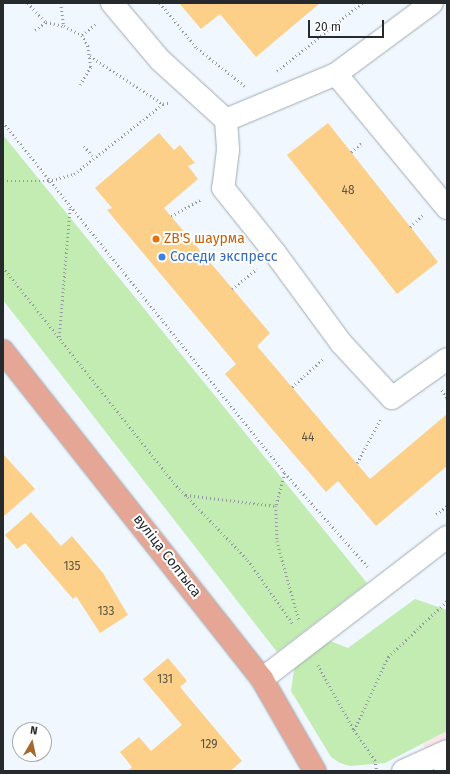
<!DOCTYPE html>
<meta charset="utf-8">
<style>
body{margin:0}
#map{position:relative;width:450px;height:774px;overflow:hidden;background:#f0f7ff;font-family:"Fira Sans",sans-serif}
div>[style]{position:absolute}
.industrial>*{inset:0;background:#fce6ea}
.green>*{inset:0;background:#c2ecb1}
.building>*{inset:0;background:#fcd089}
.path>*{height:2.5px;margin-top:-1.25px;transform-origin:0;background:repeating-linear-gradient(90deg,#949aa0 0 1px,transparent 0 4px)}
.roads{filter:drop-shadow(0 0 1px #a1aab2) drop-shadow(0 0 1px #a1aab2)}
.minor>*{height:22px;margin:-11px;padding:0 11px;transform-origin:11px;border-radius:11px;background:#fff}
.major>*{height:22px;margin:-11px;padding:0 11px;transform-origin:11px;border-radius:11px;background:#e5a695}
.dots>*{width:11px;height:11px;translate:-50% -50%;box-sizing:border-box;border:2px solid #fff;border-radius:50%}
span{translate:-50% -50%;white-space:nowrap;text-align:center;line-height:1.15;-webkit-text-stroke:4px #fff;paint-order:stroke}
.number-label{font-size:12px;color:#5c5444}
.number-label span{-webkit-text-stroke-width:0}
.food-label{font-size:14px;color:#c56008}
.left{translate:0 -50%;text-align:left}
.shop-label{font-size:14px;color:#366cbe}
.street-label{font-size:14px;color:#262a2d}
.frame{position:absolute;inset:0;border:4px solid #262a2d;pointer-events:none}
.north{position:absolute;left:12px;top:722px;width:40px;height:40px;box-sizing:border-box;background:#fff;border:1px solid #a8aaab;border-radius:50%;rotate:9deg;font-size:11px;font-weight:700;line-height:16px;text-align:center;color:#262a2d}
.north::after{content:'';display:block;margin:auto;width:14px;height:18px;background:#a6692d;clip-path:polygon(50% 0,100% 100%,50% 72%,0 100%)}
.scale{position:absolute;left:308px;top:20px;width:76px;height:18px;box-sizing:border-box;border:2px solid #262a2d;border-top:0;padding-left:5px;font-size:12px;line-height:14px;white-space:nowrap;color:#262a2d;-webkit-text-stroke:3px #fff;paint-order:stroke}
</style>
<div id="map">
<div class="industrial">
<i style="clip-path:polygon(447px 731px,447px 771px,434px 771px,423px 744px)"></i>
</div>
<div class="green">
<i style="clip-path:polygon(3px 135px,367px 583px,277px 652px,3px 300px)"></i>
<i style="clip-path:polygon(415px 599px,447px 610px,447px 731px,385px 763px,350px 766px,340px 763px,331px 757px,291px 691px,294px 670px,299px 662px,330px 641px,348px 648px)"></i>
</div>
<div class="building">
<i style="clip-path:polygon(179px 3px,320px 3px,256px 57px,220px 14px,201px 29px)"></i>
<i style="clip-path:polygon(328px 123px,438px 262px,397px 294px,287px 155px)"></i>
<i style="clip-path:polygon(159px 133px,174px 150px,180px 145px,195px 163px,188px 166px,198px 179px,164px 208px,270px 333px,257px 346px,370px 479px,447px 414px,447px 466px,376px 526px,338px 481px,326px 492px,225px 374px,236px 364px,107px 210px,112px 208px,95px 188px)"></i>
<i style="clip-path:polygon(3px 454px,35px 489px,3px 517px)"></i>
<i style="clip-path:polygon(31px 512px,61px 546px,72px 536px,103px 573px,128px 615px,100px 633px,76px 596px,73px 599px,25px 543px,17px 549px,5px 535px)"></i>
<i style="clip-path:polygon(168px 658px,187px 681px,180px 687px,242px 761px,230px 771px,128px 771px,132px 767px,120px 752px,139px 737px,151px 751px,182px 725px,143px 679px)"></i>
</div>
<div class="path">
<i style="left:28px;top:3px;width:26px;rotate:47deg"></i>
<i style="left:61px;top:3px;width:23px;rotate:83deg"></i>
<i style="left:64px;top:26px;width:20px;rotate:27deg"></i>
<i style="left:82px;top:35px;width:13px;rotate:61deg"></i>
<i style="left:88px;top:46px;width:21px;rotate:82deg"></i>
<i style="left:91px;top:67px;width:21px;rotate:121deg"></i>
<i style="left:160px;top:3px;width:58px;rotate:50.6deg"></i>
<i style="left:197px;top:48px;width:61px;rotate:38.4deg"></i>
<i style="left:35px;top:30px;width:14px;rotate:-36deg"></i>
<i style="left:46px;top:22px;width:18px;rotate:13deg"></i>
<i style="left:82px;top:35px;width:19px;rotate:-39deg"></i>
<i style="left:90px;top:56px;width:87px;rotate:33.3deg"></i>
<i style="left:163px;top:104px;width:8px;rotate:-14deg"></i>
<i style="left:277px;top:71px;width:109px;rotate:-38.7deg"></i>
<i style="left:3px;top:122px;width:450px;rotate:51.2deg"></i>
<i style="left:285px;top:473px;width:127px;rotate:48.5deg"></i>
<i style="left:84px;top:146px;width:13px;rotate:48deg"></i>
<i style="left:351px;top:152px;width:16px;rotate:-40deg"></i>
<i style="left:3px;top:181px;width:45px"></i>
<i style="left:48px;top:181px;width:27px;rotate:-15deg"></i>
<i style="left:74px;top:174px;width:113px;rotate:-38.2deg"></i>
<i style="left:171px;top:216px;width:35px;rotate:-29deg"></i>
<i style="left:410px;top:227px;width:18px;rotate:-43deg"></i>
<i style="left:3px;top:267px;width:275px;rotate:51.6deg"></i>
<i style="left:174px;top:483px;width:107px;rotate:46.1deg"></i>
<i style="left:248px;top:560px;width:78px;rotate:54.9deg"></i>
<i style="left:232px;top:289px;width:32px;rotate:-39deg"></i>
<i style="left:59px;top:337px;width:130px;rotate:-85.2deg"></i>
<i style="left:292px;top:387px;width:42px;rotate:-42.1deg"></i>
<i style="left:442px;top:390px;width:9px;rotate:58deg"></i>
<i style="left:357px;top:463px;width:51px;rotate:-61.9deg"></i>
<i style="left:285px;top:473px;width:34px;rotate:105deg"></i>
<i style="left:276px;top:506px;width:35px;rotate:88deg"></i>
<i style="left:277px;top:541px;width:82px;rotate:74.4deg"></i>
<i style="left:186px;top:495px;width:91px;rotate:7deg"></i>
<i style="left:436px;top:514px;width:14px;rotate:-36deg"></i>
<i style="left:318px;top:665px;width:74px;rotate:61deg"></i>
<i style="left:354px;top:730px;width:37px;rotate:55deg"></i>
<i style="left:375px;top:760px;width:11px;rotate:80deg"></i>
<i style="left:354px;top:730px;width:81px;rotate:-65deg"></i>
<i style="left:388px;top:657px;width:81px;rotate:-43.5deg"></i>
</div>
<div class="roads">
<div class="minor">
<i style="left:112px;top:3px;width:75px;rotate:49.9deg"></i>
<i style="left:160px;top:60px;width:89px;rotate:42.3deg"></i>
<i style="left:226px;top:120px;width:30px;rotate:86deg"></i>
<i style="left:228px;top:150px;width:38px;rotate:97deg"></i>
<i style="left:223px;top:188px;width:83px;rotate:51.3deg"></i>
<i style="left:275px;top:253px;width:112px;rotate:53.7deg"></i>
<i style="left:341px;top:343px;width:75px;rotate:47.2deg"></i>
<i style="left:392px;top:398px;width:67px;rotate:-35.3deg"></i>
<i style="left:336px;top:74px;width:174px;rotate:50.4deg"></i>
<i style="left:226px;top:120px;width:119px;rotate:-22.7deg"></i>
<i style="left:336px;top:74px;width:119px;rotate:-36.5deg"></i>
<i style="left:262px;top:679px;width:233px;rotate:-37.5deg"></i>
<i style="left:403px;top:771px;width:48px;rotate:-24.4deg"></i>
<i style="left:445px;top:771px;width:2px;rotate:-27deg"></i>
</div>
<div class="major">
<i style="left:3px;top:351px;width:418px;rotate:51.7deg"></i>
<i style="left:262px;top:679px;width:106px;rotate:60.1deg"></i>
</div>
</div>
<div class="dots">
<i style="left:156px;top:239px;background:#e8710a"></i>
<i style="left:162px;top:257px;background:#3f7fe0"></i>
</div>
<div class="number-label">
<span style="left:348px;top:191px">48</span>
<span style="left:308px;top:438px">44</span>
<span style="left:72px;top:567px">135</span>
<span style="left:106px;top:612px">133</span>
<span style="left:165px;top:680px">131</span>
<span style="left:209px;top:745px">129</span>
</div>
<div class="food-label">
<span class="left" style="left:164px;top:239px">ZB'S шаурма</span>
</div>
<div class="shop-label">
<span class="left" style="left:170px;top:257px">Соседи экспресс</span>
</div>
<div class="street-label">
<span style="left:167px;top:556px;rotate:52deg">вуліца Солтыса</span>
</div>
<div class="frame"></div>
<div class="north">N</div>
<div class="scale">20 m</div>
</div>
